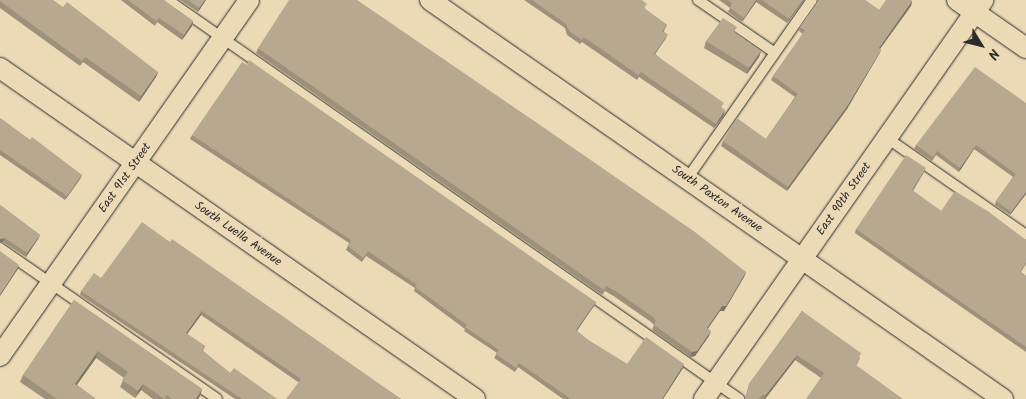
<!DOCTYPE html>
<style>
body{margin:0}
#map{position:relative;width:1026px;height:399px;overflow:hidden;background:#ecdab7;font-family:Kalam,sans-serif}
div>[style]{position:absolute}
.roads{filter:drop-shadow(0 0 1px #2b2b2b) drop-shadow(0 0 1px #2b2b2b)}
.service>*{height:10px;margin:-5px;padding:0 5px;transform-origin:5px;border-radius:5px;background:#ecdab7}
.minor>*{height:20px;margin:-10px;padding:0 10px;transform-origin:10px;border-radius:10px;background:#ecdab7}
.wall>*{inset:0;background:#9d917c}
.shaded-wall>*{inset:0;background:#7f7665}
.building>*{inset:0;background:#b6a990}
span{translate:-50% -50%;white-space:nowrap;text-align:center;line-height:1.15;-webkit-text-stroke:4.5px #ecdab7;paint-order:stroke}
.street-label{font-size:12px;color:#2b2b2b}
.north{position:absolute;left:956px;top:20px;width:50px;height:50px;-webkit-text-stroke:4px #ecdab7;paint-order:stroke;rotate:126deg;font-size:14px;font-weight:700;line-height:20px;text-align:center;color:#2b2b2b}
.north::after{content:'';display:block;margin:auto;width:18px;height:22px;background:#2b2b2b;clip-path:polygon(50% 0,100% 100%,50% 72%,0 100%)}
</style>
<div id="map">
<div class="roads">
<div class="service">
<i style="left:168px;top:0;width:697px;rotate:34.94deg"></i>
<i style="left:698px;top:0;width:93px;rotate:34.5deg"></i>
<i style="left:887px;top:138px;width:169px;rotate:34.9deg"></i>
<i style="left:687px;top:179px;width:218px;rotate:-55.1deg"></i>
<i style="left:0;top:248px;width:264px;rotate:34.8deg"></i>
</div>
<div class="minor">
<i style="left:430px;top:0;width:698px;rotate:34.85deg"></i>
<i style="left:957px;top:0;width:84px;rotate:34.8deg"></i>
<i style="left:0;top:68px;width:579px;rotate:34.87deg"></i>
<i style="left:0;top:356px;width:434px;rotate:-55deg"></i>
<i style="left:704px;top:399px;width:487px;rotate:-55deg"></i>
</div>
</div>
<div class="wall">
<i style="clip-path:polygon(0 0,158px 72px,156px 77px,139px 102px,83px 62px,80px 66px,0 8px)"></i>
<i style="clip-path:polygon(121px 0,165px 0,165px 1px,193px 21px,192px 26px,182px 40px,157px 22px,155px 26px)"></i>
<i style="clip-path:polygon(180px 0,206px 0,198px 12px)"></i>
<i style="clip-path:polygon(524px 0,642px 0,645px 9px,667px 25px,664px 31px,666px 38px,655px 54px,722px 108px,724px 115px,714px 128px,639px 77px,637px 80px,582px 42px,580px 44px,567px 35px,565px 28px)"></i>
<i style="clip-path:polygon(719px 0,804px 0,787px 23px,756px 2px,742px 22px,728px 12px,730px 8px)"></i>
<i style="clip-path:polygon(818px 0,865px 0,879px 10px,912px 1px,911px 6px,880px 49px,881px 50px,879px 54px,847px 109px,787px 191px,721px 146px,723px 141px,766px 139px,795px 97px,771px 80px,773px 76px,803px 34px,799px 31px,800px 27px,818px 1px)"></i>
<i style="clip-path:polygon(735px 32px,761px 51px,759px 57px,747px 74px,704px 48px,706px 41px)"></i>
<i style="clip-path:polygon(258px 48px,746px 272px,744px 277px,724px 311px,720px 311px,708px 328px,709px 336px,695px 356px,690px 357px,652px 330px,654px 325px,651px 322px,615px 297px,605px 291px,602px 295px,256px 53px)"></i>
<i style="clip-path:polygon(1026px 103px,1026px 194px,1010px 215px,995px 205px,996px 201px,1013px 177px,974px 149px,959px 172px,936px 155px,932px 161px,914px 149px,916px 145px)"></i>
<i style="clip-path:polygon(0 118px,30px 140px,82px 175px,80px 179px,65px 200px,0 155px)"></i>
<i style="clip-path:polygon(192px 135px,596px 302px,594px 306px,577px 331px,588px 340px,627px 364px,683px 368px,663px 399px,563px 399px,518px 367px,515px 372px,494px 358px,497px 353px,464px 331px,465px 329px,414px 291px,415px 288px,366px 256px,362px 262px,346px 250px,349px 243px,190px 139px)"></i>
<i style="clip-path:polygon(924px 172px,913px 191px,941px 211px,1026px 240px,1026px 264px,1021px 272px,1026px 276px,1026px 352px,855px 233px,856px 229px)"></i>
<i style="clip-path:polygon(0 205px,40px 235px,38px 239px,26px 257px,3px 242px,0 243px)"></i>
<i style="clip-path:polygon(170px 242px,401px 399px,298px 382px,201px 315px,187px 334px,205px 346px,203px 351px,230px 373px,277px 399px,235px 399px,80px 295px,81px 291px,101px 278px)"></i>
<i style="clip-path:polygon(74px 300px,202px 389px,200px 396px,198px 399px,153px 399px,141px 390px,135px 398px,120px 387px,124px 378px,96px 358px,77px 385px,96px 399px,45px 399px,20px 382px,23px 375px)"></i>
<i style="clip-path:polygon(802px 311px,860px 358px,856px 366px,821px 378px,795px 360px,765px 399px,744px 399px,745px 399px,749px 384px)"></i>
</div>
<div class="shaded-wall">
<i style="clip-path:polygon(205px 0,206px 0,198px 12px,199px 8px)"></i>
<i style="clip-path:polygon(756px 0,757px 0,756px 2px,742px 22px,744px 18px)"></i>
<i style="clip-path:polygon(803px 0,804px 0,787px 23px,789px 19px)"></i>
<i style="clip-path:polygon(912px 1px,911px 6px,877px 53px,879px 48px)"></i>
<i style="clip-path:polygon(193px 21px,192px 26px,182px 40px,184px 35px)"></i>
<i style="clip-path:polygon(668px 34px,666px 38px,652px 58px,654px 54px)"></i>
<i style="clip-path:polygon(881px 50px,879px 54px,847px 109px,787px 191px,788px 187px)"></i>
<i style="clip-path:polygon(761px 51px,759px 57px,747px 74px,749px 68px)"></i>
<i style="clip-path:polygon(158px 72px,156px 77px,139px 102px,141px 96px)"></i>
<i style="clip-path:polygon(725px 110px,724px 115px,714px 128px,716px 124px)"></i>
<i style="clip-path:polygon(976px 145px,974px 149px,959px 172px,960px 168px)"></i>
<i style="clip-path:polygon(926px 168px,924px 172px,910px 194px,912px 190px)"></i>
<i style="clip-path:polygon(82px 175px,80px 179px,65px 200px,67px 196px)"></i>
<i style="clip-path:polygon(1026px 192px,1026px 194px,1010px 215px,1011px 212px)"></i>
<i style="clip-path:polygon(40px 235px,38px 239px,26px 257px,27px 253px)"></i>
<i style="clip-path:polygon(5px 238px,3px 242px,0 243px,0 239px)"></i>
<i style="clip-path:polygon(19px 265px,18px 269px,0 296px,0 294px)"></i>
<i style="clip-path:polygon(746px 272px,744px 277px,724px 311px,720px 311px,705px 333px,707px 328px)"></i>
<i style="clip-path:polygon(596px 302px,594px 306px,574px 334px,576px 330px)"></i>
<i style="clip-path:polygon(202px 311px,201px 315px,185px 337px,186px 333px)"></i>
<i style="clip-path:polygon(711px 331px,709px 336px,695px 356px,690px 357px,692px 352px)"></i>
<i style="clip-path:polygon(98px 351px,96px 358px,73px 390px,75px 384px)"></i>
<i style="clip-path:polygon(797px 355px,795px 360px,765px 399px,764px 399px,765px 396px)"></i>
<i style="clip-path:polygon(684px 364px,683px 368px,663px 399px,662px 399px)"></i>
<i style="clip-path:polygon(143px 384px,141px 390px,135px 398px,138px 391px)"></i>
<i style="clip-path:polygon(202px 389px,200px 396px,198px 399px,196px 399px)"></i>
</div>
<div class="building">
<i style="clip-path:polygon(0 0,53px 0,63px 7px,67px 2px,158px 72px,141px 96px,85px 57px,82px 61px,0 1px)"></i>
<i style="clip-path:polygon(128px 0,165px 0,165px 1px,193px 21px,184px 35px,159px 18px,156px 21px)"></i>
<i style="clip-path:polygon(188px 0,205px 0,199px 8px)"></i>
<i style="clip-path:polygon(289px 0,357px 0,540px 125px,695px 232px,746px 272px,726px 306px,722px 306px,707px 328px,711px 331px,697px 351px,692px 352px,654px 325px,656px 321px,653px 317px,617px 292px,606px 286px,604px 290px,258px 48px)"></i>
<i style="clip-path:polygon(532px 0,642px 0,647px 4px,644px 8px,667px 25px,662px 31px,668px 34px,654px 54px,724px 103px,721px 107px,725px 110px,716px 124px,641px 72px,638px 75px,584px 37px,582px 40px,569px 31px,566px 24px)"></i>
<i style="clip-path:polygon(727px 0,756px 0,744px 18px,730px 8px,732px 3px)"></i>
<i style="clip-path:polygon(762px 0,803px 0,789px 19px)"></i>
<i style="clip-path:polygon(819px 0,865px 0,879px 10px,886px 0,911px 0,912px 1px,879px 48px,881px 50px,848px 105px,788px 187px,723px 141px,737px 118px,766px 139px,798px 94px,773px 76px,805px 30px,800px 27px)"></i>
<i style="clip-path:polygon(723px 18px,737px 27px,734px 32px,761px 51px,749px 68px,706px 41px)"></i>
<i style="clip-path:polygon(249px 60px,596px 302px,576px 330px,588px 340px,627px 364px,646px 337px,684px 364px,662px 399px,571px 399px,519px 363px,516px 368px,496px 354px,499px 350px,465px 327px,467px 325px,415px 287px,417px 285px,368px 251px,363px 258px,348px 246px,351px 240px,192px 135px,242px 62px,247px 65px)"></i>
<i style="clip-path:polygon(975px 67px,1026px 103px,1026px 192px,1011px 212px,996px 201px,1016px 174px,976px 145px,960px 168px,937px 151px,933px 157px,916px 145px)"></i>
<i style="clip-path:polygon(0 118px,30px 140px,32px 137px,82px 175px,67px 196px,0 150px)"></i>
<i style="clip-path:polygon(906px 155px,926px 168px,912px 190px,941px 211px,955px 191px,989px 212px,1026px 240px,1026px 262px,1020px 272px,1026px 276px,1026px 347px,856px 229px)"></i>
<i style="clip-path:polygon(0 205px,40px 235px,27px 253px,5px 238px,0 239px)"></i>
<i style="clip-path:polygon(142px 222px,170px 242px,172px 239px,401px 399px,286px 399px,301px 379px,202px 311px,186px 333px,205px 346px,202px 351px,230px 373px,234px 368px,277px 399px,242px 399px,81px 291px,94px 273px,101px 278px)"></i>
<i style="clip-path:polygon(0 251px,19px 265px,0 294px)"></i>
<i style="clip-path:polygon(74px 300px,202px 389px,196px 399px,172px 399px,167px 395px,164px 399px,143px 384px,138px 391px,122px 380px,128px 372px,98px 351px,75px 384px,96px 399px,57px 399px,23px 375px)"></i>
<i style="clip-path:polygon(802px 311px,861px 353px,856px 365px,903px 399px,806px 399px,824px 373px,797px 355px,765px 396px,763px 394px,759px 399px,744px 399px,746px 398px,749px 384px)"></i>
</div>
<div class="street-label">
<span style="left:125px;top:178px;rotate:-55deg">East 91st Street</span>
<span style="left:717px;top:199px;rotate:35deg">South Paxton Avenue</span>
<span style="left:844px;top:199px;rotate:-55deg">East 90th Street</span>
<span style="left:238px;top:234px;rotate:35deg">South Luella Avenue</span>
</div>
<div class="north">N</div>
</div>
